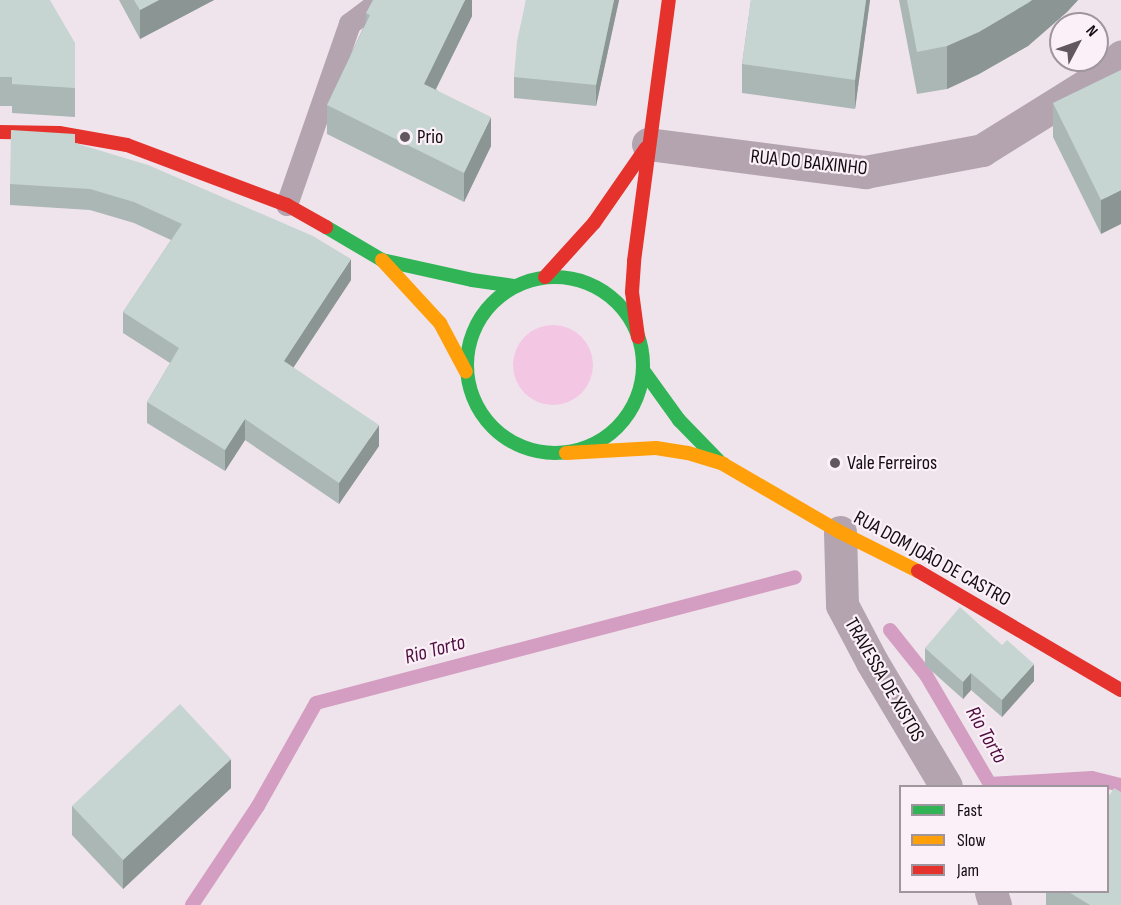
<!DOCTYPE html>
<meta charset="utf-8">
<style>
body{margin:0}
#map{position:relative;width:1121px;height:905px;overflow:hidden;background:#f0e4ec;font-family:"Sofia Sans Condensed",sans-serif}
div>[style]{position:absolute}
.green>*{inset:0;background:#f3c6e4}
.round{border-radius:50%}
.stream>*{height:14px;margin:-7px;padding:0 7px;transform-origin:7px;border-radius:7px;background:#d39ec2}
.lane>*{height:22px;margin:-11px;padding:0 11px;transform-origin:11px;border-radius:11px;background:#b4a4af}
.street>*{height:33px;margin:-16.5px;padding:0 16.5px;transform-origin:16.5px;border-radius:16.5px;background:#b4a4af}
.fast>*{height:14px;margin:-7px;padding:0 7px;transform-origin:7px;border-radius:7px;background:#30b455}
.fast>.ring{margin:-7px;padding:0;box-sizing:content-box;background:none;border:14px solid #30b455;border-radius:50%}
.slow>*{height:14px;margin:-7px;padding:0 7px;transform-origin:7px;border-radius:7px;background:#ff9f0a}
.jam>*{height:14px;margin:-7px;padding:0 7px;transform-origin:7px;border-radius:7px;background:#e5322d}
.wall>*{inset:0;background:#abb7b5}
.shaded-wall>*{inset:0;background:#8b9593}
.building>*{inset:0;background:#c7d5d2}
.dots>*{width:16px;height:16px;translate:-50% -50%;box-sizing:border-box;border:3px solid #fcf0f8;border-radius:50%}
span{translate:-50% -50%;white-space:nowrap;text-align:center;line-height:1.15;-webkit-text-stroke:4.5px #fcf0f8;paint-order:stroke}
.poi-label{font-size:20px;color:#130d11}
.left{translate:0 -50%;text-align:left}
.street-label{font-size:20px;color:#130d11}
.water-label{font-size:21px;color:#4d0d3e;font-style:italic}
.legend{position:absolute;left:899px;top:785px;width:210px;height:108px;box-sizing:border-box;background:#fcf0f8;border:2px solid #9f959c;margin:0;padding:8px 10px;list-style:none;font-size:18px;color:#130d11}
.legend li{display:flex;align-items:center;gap:12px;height:30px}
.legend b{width:30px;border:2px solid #9f959c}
.north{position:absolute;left:1049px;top:12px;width:60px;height:60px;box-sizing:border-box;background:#fcf0f8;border:2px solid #9f959c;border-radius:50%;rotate:49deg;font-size:16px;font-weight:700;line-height:24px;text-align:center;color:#130d11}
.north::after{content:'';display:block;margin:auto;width:21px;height:27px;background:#60585e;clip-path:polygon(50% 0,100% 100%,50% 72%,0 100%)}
</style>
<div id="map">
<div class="green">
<i class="round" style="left:513px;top:325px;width:80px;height:80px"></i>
</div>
<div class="stream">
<i style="left:890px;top:630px;width:58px;rotate:51.3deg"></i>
<i style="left:926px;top:675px;width:126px;rotate:59.6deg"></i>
<i style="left:990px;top:784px;width:102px;rotate:-3.4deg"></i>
<i style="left:1092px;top:778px;width:30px;rotate:14deg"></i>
<i style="left:192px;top:905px;width:119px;rotate:-56.3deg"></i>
<i style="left:258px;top:806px;width:118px;rotate:-60.6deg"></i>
<i style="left:316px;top:703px;width:495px;rotate:-14.7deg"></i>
</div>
<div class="lane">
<i style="left:287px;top:205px;width:192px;rotate:-70.8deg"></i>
<i style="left:350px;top:24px;width:40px;rotate:-37deg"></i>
</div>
<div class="street">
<i style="left:648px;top:144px;width:219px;rotate:7.4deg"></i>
<i style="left:865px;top:172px;width:119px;rotate:-10.6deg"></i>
<i style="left:982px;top:150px;width:140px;rotate:-31.9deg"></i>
<i style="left:1101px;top:76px;width:28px;rotate:-44deg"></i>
<i style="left:840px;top:532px;width:73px;rotate:88.4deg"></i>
<i style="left:842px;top:605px;width:64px;rotate:62.2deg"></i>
<i style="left:872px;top:662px;width:144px;rotate:59.2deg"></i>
<i style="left:991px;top:892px;width:14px;rotate:73deg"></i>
</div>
<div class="fast">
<i style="left:326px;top:227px;width:65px;rotate:30.5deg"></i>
<i style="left:382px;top:260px;width:92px;rotate:12.5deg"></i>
<i style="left:472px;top:280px;width:42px;rotate:8.1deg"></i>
<i class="ring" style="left:467px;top:277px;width:162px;height:162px"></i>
<i style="left:643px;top:370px;width:62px;rotate:54.2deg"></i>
<i style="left:679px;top:420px;width:57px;rotate:45.7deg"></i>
</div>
<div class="slow">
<i style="left:382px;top:260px;width:86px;rotate:47.4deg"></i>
<i style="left:440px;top:323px;width:55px;rotate:62deg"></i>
<i style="left:566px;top:453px;width:90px;rotate:-3.2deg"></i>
<i style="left:656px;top:448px;width:32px;rotate:9deg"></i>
<i style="left:688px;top:453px;width:37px;rotate:17deg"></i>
<i style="left:723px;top:464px;width:135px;rotate:30.2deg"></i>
<i style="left:840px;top:532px;width:87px;rotate:26.6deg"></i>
</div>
<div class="jam">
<i style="left:0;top:132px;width:59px;rotate:1deg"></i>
<i style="left:59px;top:133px;width:69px;rotate:10deg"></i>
<i style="left:127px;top:145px;width:171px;rotate:20.6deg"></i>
<i style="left:287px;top:205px;width:45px;rotate:29.4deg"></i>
<i style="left:545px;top:277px;width:73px;rotate:-47.8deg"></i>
<i style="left:594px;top:223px;width:91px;rotate:-55.3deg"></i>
<i style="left:638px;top:337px;width:45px;rotate:-97.6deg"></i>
<i style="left:632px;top:292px;width:31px;rotate:-86deg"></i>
<i style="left:634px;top:261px;width:263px;rotate:-82.4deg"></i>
<i style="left:918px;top:571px;width:235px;rotate:30.4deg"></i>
</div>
<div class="wall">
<i style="clip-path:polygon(0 0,75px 43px,75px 117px,12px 113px,12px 106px,0 106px)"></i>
<i style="clip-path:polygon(119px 0,214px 0,140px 39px)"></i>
<i style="clip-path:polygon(472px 0,472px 16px,436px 89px,491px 146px,464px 202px,327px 134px,327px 105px,366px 22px,366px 13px)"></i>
<i style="clip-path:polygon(526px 0,619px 0,596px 106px,514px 98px,514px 77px)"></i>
<i style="clip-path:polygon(751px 0,870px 0,855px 109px,742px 93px,742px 64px)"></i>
<i style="clip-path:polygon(899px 0,1078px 0,1067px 12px,1028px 46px,979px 74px,947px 89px,917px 94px)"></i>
<i style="clip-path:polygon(1121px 70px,1101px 234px,1053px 137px,1053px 103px)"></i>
<i style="clip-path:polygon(75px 143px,351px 280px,293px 367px,379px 446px,339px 504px,245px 440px,225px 471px,147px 423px,147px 402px,170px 363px,123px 333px,123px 312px,171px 240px,134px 223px,90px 210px,10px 205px,10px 184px)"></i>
<i style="clip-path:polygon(925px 648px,1034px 681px,1002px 717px,971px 690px,963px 699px,925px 665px)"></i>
<i style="clip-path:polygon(231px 788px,123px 889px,72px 835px,72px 806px)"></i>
<i style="clip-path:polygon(1046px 891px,1107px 891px,1121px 905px,1046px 905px)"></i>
</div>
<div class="shaded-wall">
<i style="clip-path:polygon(159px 0,214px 0,140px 39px,140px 10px)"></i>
<i style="clip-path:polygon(465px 0,472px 0,472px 16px,424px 113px,424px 84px)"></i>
<i style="clip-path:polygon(614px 0,619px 0,596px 106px,596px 85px)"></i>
<i style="clip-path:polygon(866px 0,870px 0,855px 109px,855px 80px)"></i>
<i style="clip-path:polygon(1032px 0,1078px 0,1067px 12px,1028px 46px,979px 74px,947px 89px,947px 46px)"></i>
<i style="clip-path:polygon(491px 117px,491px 146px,464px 202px,464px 173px)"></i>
<i style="clip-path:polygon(1121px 190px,1121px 224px,1101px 234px,1101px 200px)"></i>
<i style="clip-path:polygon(351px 259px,351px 280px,284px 382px,284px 361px)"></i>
<i style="clip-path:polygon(245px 419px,245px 440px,225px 471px,225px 450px)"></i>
<i style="clip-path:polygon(379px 425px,379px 446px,339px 504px,339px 483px)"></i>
<i style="clip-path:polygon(1034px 664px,1034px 681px,1002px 717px,1002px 700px)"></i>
<i style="clip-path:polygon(971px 673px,971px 690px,963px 699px,963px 682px)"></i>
<i style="clip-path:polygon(231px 759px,231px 788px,123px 889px,123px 860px)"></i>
</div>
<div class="building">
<i style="clip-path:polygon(0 0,50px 0,75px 43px,75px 88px,12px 84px,12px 77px,0 77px)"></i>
<i style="clip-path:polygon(134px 0,159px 0,140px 10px)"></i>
<i style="clip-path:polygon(373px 0,465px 0,424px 84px,491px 117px,464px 173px,327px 105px,370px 15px,366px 13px)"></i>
<i style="clip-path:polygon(526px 0,614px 0,596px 85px,514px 77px,517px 41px)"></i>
<i style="clip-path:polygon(751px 0,866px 0,855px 80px,742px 64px)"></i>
<i style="clip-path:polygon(907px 0,1032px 0,1028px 3px,979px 32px,947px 46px,917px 52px)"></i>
<i style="clip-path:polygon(1121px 70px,1121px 190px,1101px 200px,1053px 103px)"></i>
<i style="clip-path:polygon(11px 130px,75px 134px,75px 143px,148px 165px,313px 236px,351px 259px,284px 361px,379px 425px,339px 483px,245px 419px,225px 450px,147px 402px,179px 348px,123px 312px,182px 224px,134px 202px,90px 189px,10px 184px)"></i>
<i style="clip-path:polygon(960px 607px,1002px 645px,1007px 640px,1034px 664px,1002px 700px,971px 673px,963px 682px,925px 648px)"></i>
<i style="clip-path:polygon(180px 704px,231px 759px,123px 860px,72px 806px)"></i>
<i style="clip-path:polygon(1114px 788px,1121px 792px,1121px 905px,1090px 905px,1067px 891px,1107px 891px,1107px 799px)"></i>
</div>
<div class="dots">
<i style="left:405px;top:137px;background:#60585e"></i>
<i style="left:835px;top:463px;background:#60585e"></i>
</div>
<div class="poi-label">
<span class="left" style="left:417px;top:137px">Prio</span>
<span class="left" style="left:847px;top:463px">Vale Ferreiros</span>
</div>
<div class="street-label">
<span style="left:809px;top:163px;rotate:6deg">RUA DO BAIXINHO</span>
<span style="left:932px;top:559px;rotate:29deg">RUA DOM JOÃO DE CASTRO</span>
<span style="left:884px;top:680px;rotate:60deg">TRAVESSA DE XISTOS</span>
</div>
<div class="water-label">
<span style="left:435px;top:650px;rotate:-15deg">Rio Torto</span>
<span style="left:986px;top:735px;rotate:60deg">Rio Torto</span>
</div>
<ul class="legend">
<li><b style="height:8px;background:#30b455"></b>Fast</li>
<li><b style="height:8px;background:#ff9f0a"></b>Slow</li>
<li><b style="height:8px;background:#e5322d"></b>Jam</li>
</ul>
<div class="north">N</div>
</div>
